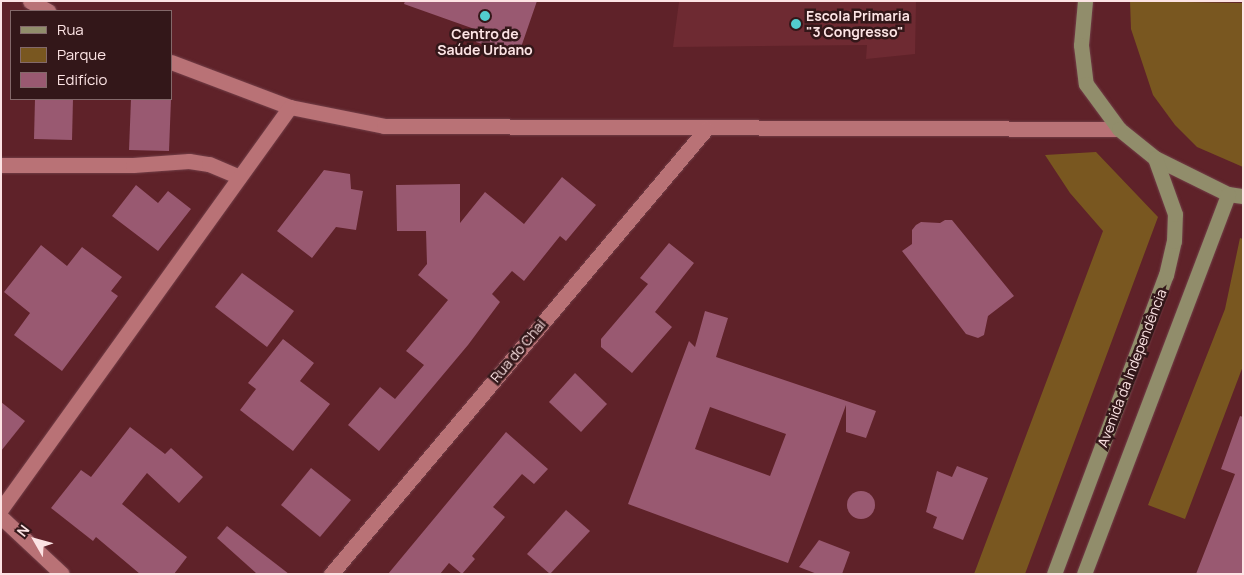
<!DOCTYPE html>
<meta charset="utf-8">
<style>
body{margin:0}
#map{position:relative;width:1244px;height:575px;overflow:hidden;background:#5f2229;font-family:Manrope,sans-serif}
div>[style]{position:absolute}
.built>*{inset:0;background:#6e2a32}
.green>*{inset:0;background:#795720}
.building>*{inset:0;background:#995971}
.round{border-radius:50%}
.roads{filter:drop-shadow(0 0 1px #723f48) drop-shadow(0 0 1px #723f48)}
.minor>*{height:15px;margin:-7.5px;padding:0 7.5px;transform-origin:7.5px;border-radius:7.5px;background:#b97276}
.major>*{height:15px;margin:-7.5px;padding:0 7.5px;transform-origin:7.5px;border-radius:7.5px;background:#918d6b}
.dots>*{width:14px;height:14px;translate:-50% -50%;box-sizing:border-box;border:2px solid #331719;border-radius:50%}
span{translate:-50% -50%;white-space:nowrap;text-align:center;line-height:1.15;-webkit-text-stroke:5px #331719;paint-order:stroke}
.poi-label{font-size:14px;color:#fce3e4;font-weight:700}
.left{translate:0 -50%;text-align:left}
.street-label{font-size:14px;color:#fce3e4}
.frame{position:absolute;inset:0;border:2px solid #fce3e4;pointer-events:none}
.legend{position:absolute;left:10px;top:10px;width:162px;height:90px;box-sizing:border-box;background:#331719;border:1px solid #83696a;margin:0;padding:6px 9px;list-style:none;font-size:15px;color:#fce3e4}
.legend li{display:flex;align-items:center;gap:10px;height:25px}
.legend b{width:25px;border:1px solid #83696a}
.north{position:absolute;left:10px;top:515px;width:50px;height:50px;-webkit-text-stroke:4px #331719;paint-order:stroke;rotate:308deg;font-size:14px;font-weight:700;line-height:20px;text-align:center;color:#fce3e4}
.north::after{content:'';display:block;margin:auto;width:18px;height:22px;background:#fce3e4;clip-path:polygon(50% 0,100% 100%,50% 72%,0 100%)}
</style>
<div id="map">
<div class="built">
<i style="clip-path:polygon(916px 1px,915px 54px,866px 59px,867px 45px,673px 47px,679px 2px)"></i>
</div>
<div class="green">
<i style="clip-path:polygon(1130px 1px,1243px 3px,1243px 167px,1197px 147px,1175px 125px,1153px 95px,1131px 29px)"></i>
<i style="clip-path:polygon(1096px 152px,1158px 217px,1025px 574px,974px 574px,1103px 231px,1070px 193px,1045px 155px)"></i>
<i style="clip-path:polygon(1240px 238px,1243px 239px,1243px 366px,1185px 519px,1148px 505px,1225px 309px)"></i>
</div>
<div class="building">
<i style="clip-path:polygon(405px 1px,537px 1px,518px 56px,476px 42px,480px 31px,404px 4px)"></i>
<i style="clip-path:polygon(35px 99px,73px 99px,72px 140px,34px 139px)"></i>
<i style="clip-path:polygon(131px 99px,171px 99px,169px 151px,129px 150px)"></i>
<i style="clip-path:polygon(324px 170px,350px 174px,351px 189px,363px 191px,356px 230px,336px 227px,312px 258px,277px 231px)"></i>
<i style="clip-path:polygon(562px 177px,596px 205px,566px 241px,560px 236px,524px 281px,512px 271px,492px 294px,500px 302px,468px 345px,379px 451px,348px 425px,380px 387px,395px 399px,424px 365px,406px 351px,448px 300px,418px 275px,427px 264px,426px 231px,397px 231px,396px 185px,460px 184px,460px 223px,485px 192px,524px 224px)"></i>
<i style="clip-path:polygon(136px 185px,158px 203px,168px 191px,191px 209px,158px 251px,112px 216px)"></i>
<i style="clip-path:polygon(945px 220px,952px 220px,1014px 296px,988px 316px,984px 335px,978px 338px,966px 334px,902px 251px,912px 244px,912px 230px,916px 225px,921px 222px,940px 223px)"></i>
<i style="clip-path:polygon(669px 243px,694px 263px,655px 312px,672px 327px,632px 373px,601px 347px,601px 339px,648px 284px,640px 278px)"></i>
<i style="clip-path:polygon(41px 245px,67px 266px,82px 247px,122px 277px,111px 291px,118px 296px,62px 371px,14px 335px,30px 313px,4px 292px)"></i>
<i style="clip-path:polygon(242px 273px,294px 311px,267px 347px,215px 307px)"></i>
<i style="clip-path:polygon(evenodd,705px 311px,728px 318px,716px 357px,876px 411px,866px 438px,846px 432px,846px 405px,788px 563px,628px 504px,689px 341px,695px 347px,705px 311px,710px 407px,786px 434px,770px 476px,695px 449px,710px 407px)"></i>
<i style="clip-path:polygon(283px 339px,314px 363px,300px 381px,330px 404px,293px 451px,240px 410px,256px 389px,248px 383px)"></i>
<i style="clip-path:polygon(575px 373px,607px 404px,581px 432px,549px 402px)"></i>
<i style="clip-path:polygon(1px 402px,25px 421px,1px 451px)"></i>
<i style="clip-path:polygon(1240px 416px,1243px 417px,1243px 574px,1196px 574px,1235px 474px,1221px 469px)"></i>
<i style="clip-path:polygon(130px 427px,165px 454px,171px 448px,203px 477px,179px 503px,147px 473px,122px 504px,187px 557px,174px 574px,140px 574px,96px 537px,93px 541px,51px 508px,81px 470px,91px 477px)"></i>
<i style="clip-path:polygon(506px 432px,548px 469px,534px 484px,522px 474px,493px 507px,505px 517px,472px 556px,475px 559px,462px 574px,449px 563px,440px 574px,388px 574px)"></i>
<i style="clip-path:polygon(957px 466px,988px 478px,963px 540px,933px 528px,937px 517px,926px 512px,937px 471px,952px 477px)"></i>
<i style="clip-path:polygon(311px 468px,351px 500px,320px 537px,281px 505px)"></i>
<i class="round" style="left:847px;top:491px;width:28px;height:28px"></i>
<i style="clip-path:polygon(566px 510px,590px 531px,550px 574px,527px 554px)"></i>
<i style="clip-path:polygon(227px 526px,289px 574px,257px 574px,217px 538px)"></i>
<i style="clip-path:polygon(819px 540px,850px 552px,842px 574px,817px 574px,799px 567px)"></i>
</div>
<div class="roads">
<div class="minor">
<i style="left:30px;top:1px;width:21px;rotate:29deg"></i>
<i style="left:171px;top:62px;width:127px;rotate:20.7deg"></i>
<i style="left:290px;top:107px;width:96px;rotate:11.4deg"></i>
<i style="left:384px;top:126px;width:735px;rotate:0.23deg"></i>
<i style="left:1px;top:165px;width:132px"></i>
<i style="left:133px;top:165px;width:56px;rotate:-4.1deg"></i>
<i style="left:189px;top:161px;width:20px;rotate:9deg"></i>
<i style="left:209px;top:164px;width:33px;rotate:23deg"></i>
<i style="left:1px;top:509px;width:495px;rotate:-54.3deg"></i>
<i style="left:1px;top:517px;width:83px;rotate:43.1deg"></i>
<i style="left:331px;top:574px;width:582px;rotate:-49.88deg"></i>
</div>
<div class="major">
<i style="left:1085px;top:1px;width:44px;rotate:95.2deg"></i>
<i style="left:1081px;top:45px;width:39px;rotate:83deg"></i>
<i style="left:1086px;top:84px;width:56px;rotate:53.7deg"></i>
<i style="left:1119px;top:129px;width:46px;rotate:38.9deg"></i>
<i style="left:1155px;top:158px;width:81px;rotate:26.3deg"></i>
<i style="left:1228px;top:194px;width:15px;rotate:8deg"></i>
<i style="left:1054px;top:574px;width:319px;rotate:-69.5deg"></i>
<i style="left:1166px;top:275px;width:35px;rotate:-77deg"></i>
<i style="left:1174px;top:241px;width:27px;rotate:-88deg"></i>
<i style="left:1175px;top:214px;width:59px;rotate:-109.7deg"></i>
<i style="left:1084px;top:574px;width:406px;rotate:-69.2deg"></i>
</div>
</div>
<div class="dots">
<i style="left:485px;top:16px;background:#52cdce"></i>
<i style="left:796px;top:24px;background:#52cdce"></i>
</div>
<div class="poi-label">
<span class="left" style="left:806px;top:24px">Escola Primaria<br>"3 Congresso"</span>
<span style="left:485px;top:42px">Centro de<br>Saúde Urbano</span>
</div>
<div class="street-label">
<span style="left:518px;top:351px;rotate:-50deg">Rua do Chai</span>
<span style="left:1132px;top:368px;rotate:-69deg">Avenida da Independência</span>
</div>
<div class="frame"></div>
<ul class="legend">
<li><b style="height:6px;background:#918d6b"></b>Rua</li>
<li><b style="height:14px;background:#795720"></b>Parque</li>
<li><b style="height:14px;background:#995971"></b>Edifício</li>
</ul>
<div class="north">N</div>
</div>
